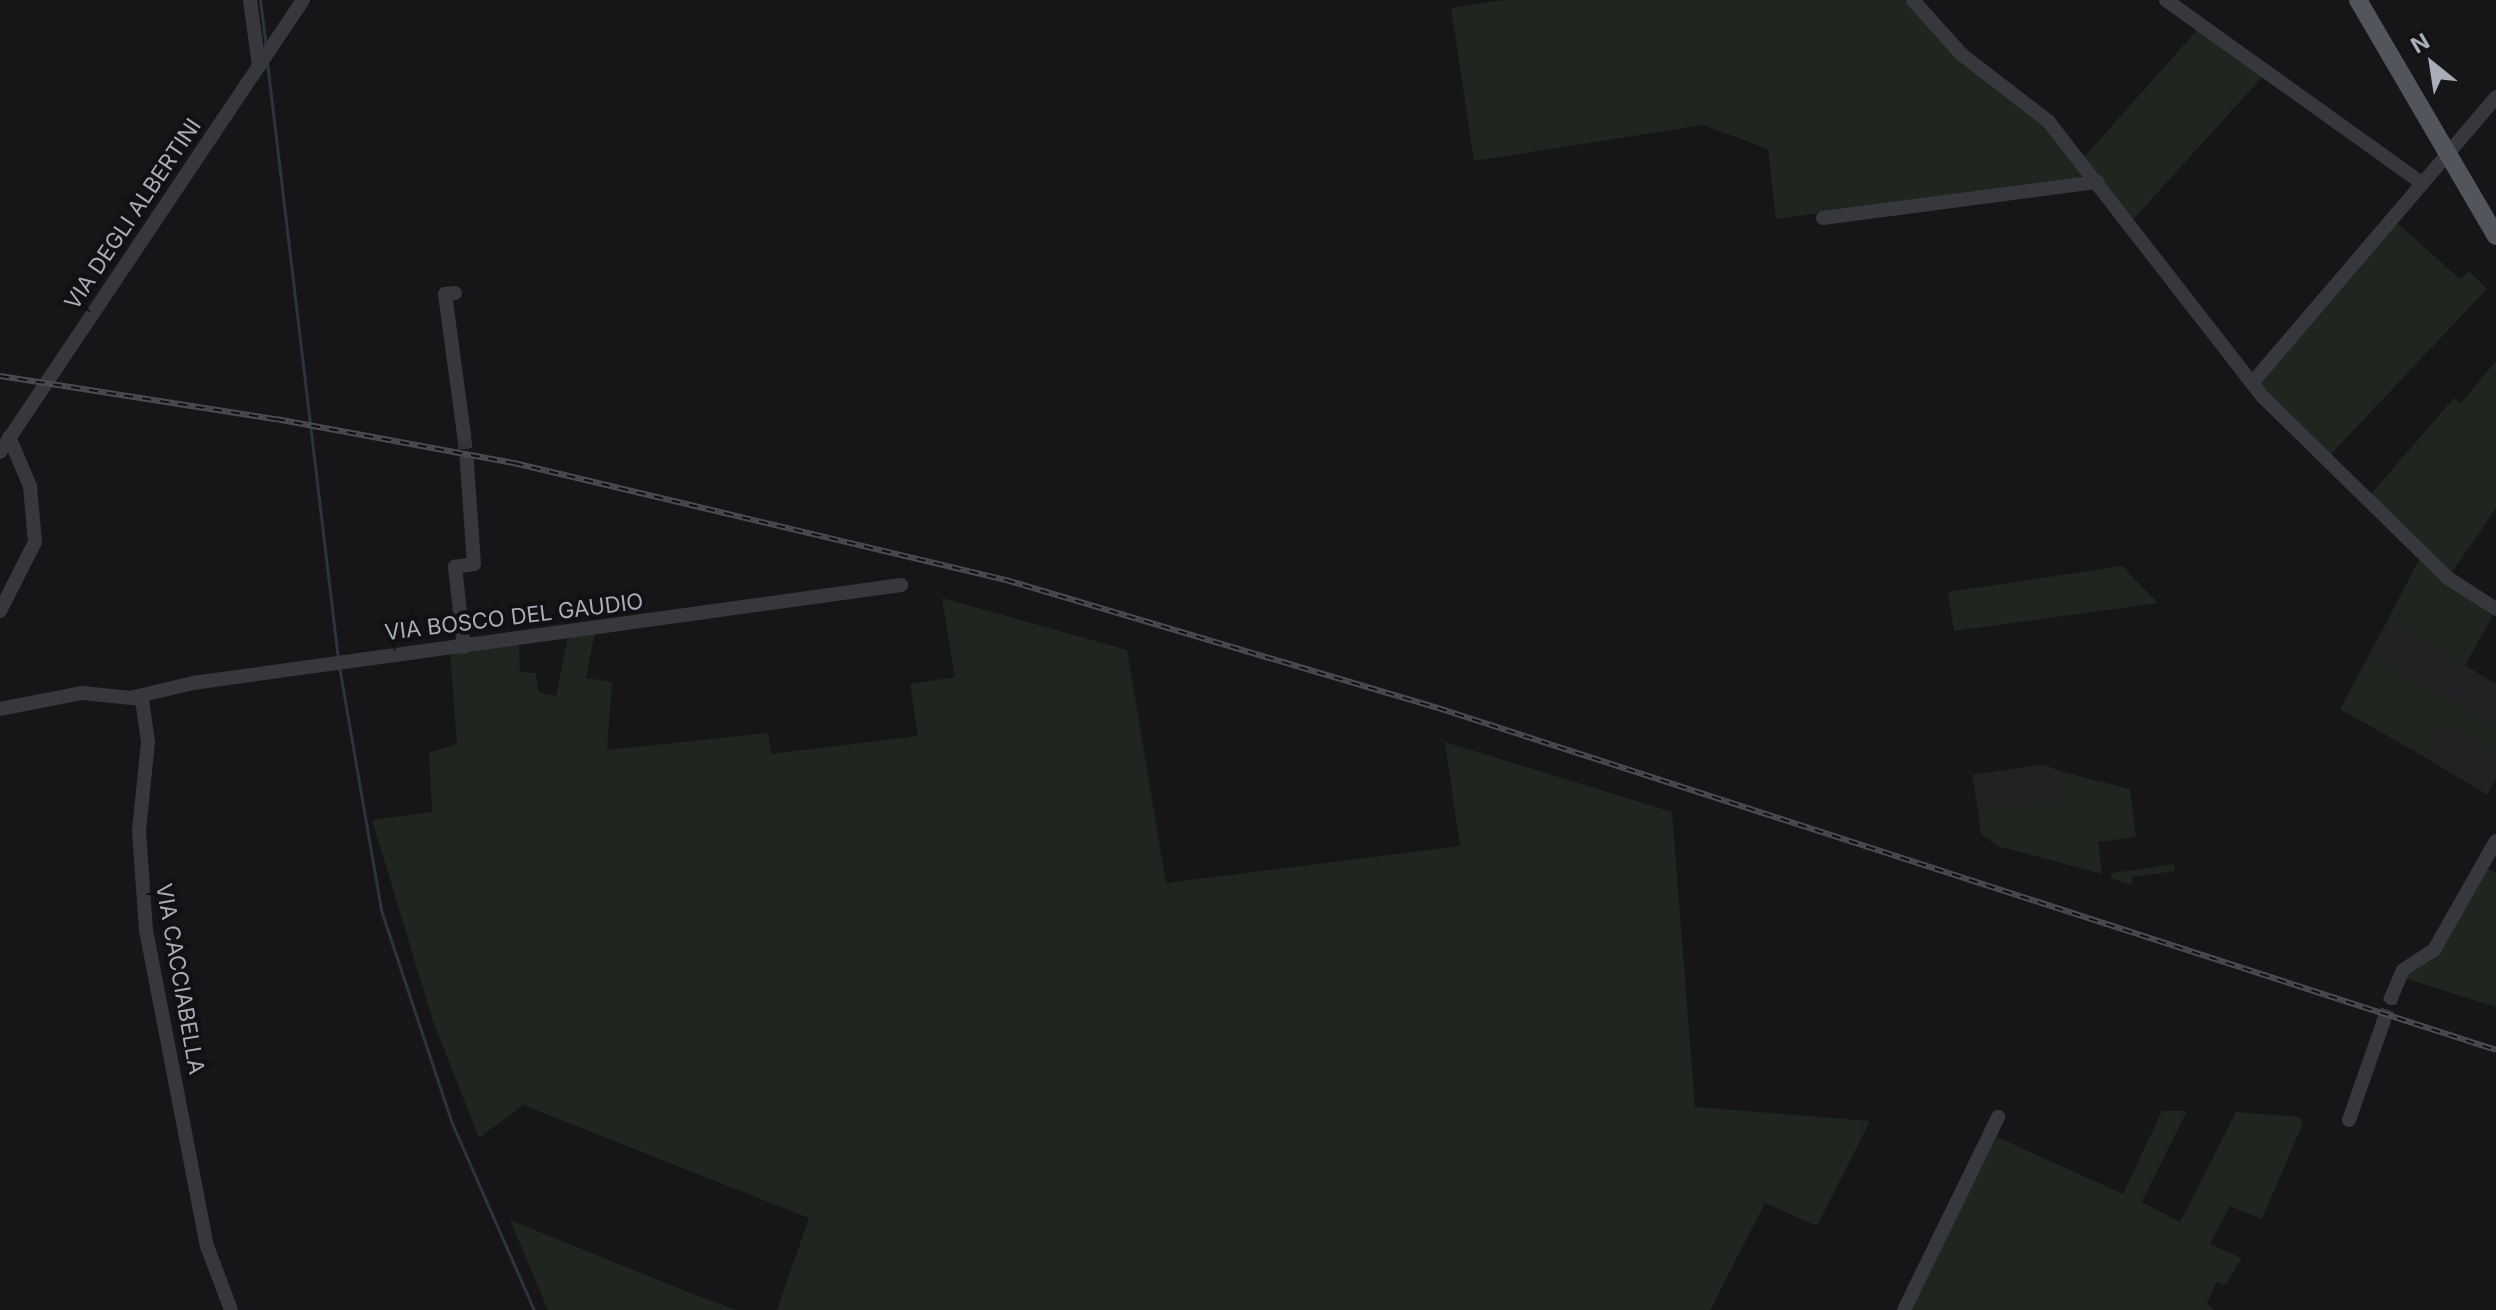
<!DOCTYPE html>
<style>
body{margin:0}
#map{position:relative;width:2496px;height:1310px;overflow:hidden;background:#161618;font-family:Inter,sans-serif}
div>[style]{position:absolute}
.built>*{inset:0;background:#222225}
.green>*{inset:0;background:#1e261f}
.stream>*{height:3px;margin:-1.5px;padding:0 1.5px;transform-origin:1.5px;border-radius:1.5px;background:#2c353c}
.minor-tunnel>*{height:14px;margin-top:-7px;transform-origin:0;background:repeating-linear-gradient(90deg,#333438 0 14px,transparent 0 21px)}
.minor>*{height:14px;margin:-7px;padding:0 7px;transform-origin:7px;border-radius:7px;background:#37383d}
.major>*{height:18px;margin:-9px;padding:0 9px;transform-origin:9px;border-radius:9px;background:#53555c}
.rail>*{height:6px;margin-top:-3px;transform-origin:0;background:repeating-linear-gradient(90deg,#111113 0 9px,#4a4c52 0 18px);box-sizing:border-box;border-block:2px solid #4a4c52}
span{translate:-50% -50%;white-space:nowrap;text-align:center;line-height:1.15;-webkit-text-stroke:8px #111113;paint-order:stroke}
.street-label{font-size:22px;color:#a8adb8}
.north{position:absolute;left:2392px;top:24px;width:80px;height:80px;-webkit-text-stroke:6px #111113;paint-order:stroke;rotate:330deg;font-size:22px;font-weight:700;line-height:32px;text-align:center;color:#a8adb8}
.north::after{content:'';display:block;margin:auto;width:28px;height:36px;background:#a8adb8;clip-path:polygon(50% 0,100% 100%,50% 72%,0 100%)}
</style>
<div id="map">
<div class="built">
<i style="clip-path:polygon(2388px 619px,2496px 684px,2496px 728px,2369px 655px)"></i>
<i style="clip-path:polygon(2444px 722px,2496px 753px,2496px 779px,2487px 795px,2423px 756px)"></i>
<i style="clip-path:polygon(2043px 764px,2059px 771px,2059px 802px,1978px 811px,1972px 775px)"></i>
</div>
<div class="green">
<i style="clip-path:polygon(1504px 0,1904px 0,1932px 30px,1943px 23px,1971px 53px,2032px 100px,2085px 156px,2199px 28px,2265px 74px,2129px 224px,2091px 170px,2080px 177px,1776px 219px,1768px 149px,1703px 125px,1474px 161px,1451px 8px)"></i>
<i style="clip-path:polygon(2394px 220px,2460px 279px,2469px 271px,2487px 289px,2330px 455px,2255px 383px)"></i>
<i style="clip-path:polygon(2496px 361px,2496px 508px,2451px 574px,2370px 495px,2454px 398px,2461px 403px)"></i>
<i style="clip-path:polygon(2420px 558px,2493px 616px,2465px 665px,2388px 619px)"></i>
<i style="clip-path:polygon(2122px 566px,2158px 603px,1954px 631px,1948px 592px)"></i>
<i style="clip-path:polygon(942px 598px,1127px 650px,1166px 883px,1460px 846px,1445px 742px,1672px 812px,1695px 1107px,1870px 1121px,1817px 1226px,1765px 1203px,1710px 1310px,777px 1310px,809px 1218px,523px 1105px,479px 1138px,433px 1021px,372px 820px,432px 812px,429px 753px,457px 744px,450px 653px,519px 644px,520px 672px,536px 673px,538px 692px,556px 696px,568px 636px,595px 632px,586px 678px,612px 682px,607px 750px,768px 733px,771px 754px,918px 736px,910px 684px,955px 677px)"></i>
<i style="clip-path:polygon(2369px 655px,2496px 728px,2496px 753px,2444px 723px,2423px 756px,2340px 709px)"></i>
<i style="clip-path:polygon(2059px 771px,2130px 789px,2136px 837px,2098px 842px,2102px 874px,1997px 846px,1981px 834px,1978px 811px,2059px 802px)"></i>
<i style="clip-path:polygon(2174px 864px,2175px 871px,2133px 877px,2132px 885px,2110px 878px,2113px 873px)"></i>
<i style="clip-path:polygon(2484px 867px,2496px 873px,2496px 1007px,2404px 978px,2432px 960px)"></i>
<i style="clip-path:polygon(2162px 1111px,2187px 1111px,2142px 1202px,2180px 1222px,2236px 1112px,2300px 1117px,2303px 1123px,2262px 1219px,2230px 1206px,2210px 1244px,2241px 1258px,2226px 1285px,2216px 1282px,2207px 1304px,2214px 1310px,1908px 1310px,1995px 1136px,2123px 1194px)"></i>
<i style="clip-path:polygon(510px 1220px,693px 1294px,736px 1310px,548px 1310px)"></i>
</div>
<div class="stream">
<i style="left:260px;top:0;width:47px;rotate:82.7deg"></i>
<i style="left:267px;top:62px;width:601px;rotate:83.22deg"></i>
<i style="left:339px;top:666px;width:248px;rotate:80.2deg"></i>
<i style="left:381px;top:910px;width:222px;rotate:71.6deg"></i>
<i style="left:451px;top:1121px;width:206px;rotate:66.3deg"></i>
</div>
<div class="minor-tunnel">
<i style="left:464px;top:435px;width:28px;rotate:84deg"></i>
<i style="left:2383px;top:1023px;width:26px;rotate:-72deg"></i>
</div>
<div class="minor">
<i style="left:250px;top:0;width:67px;rotate:82.2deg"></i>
<i style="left:1913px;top:0;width:72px;rotate:48.4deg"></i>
<i style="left:1961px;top:54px;width:110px;rotate:37.6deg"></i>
<i style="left:2048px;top:121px;width:350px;rotate:52.1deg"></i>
<i style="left:2263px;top:397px;width:259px;rotate:44.4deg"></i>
<i style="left:2448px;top:578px;width:57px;rotate:32.9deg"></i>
<i style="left:2166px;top:0;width:315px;rotate:35.6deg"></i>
<i style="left:1823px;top:218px;width:277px;rotate:-7.5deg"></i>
<i style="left:455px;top:293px;width:10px;rotate:174deg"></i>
<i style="left:445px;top:294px;width:142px;rotate:82.3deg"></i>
<i style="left:2252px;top:383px;width:376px;rotate:-49.5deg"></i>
<i style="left:0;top:452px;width:544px;rotate:-56.16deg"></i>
<i style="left:0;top:611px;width:77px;rotate:-63.1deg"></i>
<i style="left:35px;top:542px;width:56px;rotate:-95.1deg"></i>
<i style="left:30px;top:486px;width:53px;rotate:-113.2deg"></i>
<i style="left:464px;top:647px;width:81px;rotate:-96.4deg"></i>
<i style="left:455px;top:567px;width:19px;rotate:-9deg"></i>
<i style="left:474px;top:564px;width:101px;rotate:-94deg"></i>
<i style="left:134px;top:697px;width:61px;rotate:-13.3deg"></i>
<i style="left:193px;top:683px;width:715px;rotate:-7.88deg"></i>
<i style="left:0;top:709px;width:84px;rotate:-11deg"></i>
<i style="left:82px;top:693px;width:60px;rotate:5.7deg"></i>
<i style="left:142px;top:699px;width:43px;rotate:82.1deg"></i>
<i style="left:148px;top:742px;width:89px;rotate:95.8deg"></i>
<i style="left:139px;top:831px;width:99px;rotate:86deg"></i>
<i style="left:146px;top:930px;width:322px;rotate:79.1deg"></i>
<i style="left:207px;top:1246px;width:68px;rotate:69.4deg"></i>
<i style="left:2391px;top:998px;width:30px;rotate:-67deg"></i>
<i style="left:2403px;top:970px;width:37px;rotate:-33deg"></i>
<i style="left:2434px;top:950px;width:125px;rotate:-60.4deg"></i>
<i style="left:2349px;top:1120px;width:103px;rotate:-70.7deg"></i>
<i style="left:1904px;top:1310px;width:215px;rotate:-64deg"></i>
</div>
<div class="major">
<i style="left:2358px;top:0;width:273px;rotate:59.7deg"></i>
</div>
<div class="rail">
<i style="left:0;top:376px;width:279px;rotate:8.9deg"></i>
<i style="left:276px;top:419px;width:242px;rotate:10.5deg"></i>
<i style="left:514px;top:463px;width:506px;rotate:13.38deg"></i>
<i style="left:1006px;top:580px;width:451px;rotate:16.5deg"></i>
<i style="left:1438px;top:708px;width:1112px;rotate:17.91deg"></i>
</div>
<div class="street-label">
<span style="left:133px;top:214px;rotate:-56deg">VIA DEGLI ALBERTINI</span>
<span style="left:514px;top:617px;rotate:-7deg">VIA BOSCO DEL GAUDIO</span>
<span style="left:180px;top:979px;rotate:80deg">VIA CACCIABELLA</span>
</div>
<div class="north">N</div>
</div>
